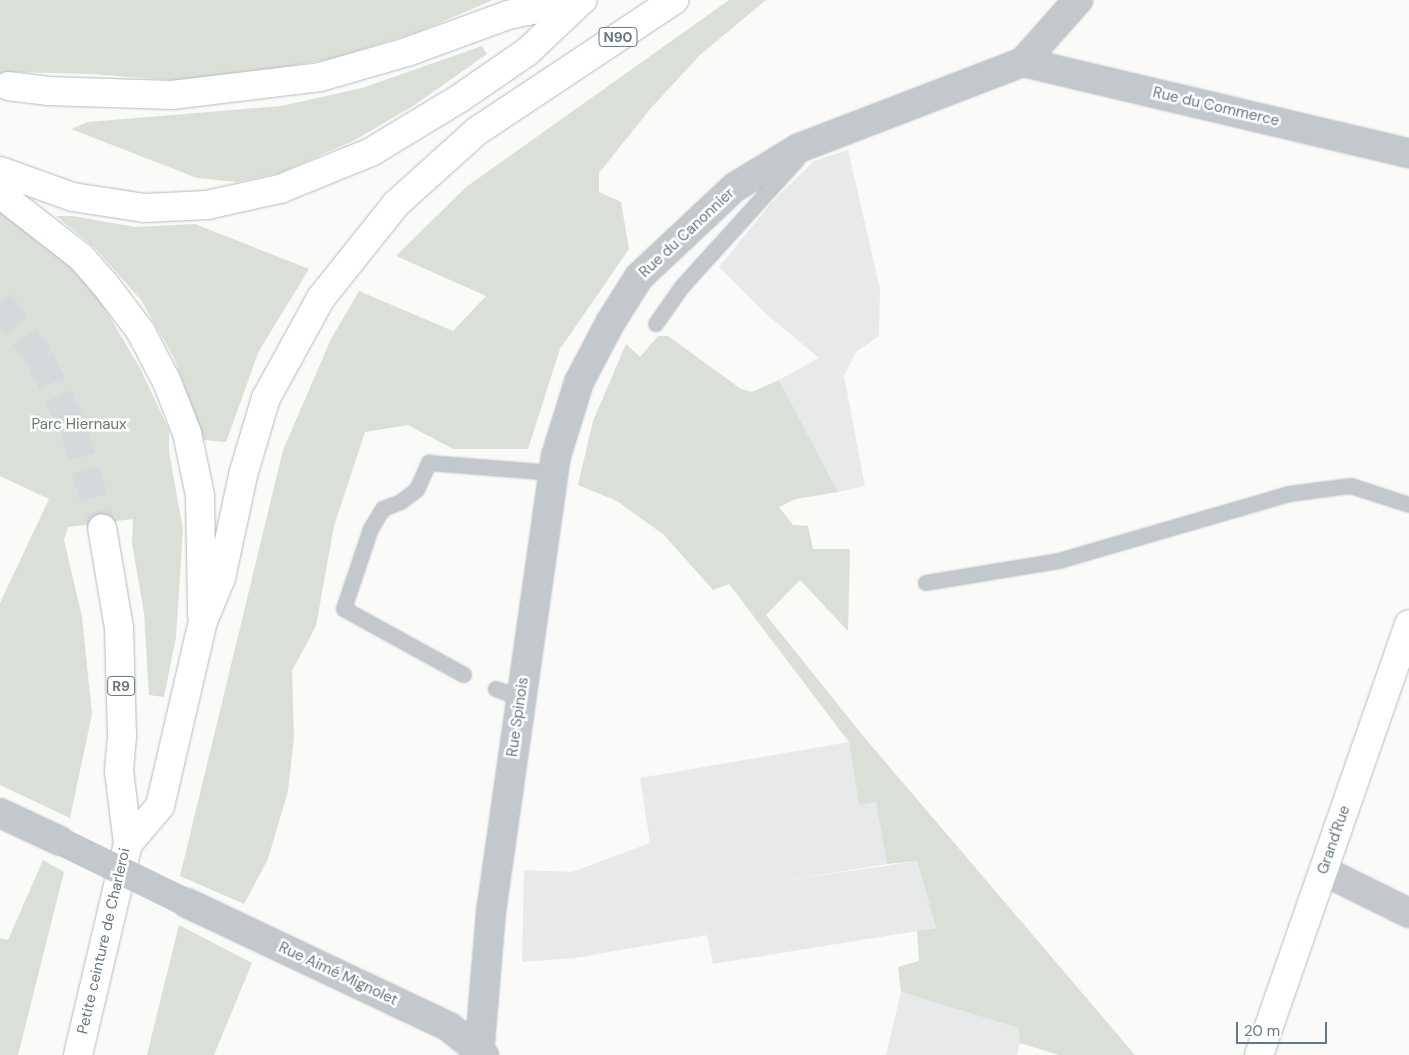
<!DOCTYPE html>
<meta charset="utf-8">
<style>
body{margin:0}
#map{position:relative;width:1409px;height:1055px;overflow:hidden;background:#fafaf8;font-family:"DM Sans",sans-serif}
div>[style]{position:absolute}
.built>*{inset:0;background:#e8e9e9}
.green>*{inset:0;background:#dadfd7}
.highway-tunnel>*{height:28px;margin-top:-14px;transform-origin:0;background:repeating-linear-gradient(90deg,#d5d9db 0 28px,transparent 0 42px)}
.roads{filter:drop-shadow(0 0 1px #b3babf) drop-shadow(0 0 1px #b3babf)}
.lane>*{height:14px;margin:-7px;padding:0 7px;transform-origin:7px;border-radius:7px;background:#c3c8cc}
.street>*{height:28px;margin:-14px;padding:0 14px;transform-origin:14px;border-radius:14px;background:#c3c8cc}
.secondary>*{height:28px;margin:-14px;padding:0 14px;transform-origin:14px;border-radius:14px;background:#fff}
.highway>*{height:28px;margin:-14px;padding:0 14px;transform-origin:14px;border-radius:14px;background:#fff}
.street-bridge>*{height:28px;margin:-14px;padding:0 14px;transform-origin:14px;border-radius:14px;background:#c3c8cc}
span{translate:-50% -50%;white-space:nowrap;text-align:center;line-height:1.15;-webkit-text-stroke:5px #fff;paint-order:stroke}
.shield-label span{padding:1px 4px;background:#fff;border:1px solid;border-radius:4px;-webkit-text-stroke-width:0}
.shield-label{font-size:14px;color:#657683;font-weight:700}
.street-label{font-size:15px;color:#657683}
.park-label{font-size:15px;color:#687a64}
.scale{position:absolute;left:1236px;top:1022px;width:91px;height:22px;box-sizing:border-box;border:2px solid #657683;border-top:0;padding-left:6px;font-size:15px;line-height:18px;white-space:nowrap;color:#657683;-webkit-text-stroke:4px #fff;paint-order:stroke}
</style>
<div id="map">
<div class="built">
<i style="clip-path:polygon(848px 150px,880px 289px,879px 336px,856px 352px,844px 376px,865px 486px,838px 492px,779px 380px,819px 358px,765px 313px,719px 267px,772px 202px,814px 161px)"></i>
<i style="clip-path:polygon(849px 742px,859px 804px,876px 802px,887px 864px,778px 882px,917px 861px,936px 928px,713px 964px,707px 935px,575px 958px,522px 962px,524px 870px,572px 872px,650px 843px,640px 778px)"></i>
<i style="clip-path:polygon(901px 992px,1018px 1028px,1020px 1043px,1017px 1055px,886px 1055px)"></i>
</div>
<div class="green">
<i style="clip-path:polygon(0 0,493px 0,418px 32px,331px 59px,195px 82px,92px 74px,13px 72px,0 94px)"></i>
<i style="clip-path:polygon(729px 0,766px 0,700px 55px,651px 108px,599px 173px,599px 192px,621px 202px,629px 249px,560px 349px,528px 449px,453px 449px,408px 425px,365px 432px,334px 526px,316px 626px,292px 671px,294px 737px,288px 791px,268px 859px,244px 904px,180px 876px,283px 450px,331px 339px,359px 291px,453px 331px,486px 296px,396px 256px,466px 187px)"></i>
<i style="clip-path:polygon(482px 46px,487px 54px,413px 106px,355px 140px,280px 173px,238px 182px,197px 178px,71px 129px,88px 122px,281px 106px,362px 88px)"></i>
<i style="clip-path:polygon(0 209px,65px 257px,101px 302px,140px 368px,169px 430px,169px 452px,183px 529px,176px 637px,164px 697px,149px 695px,144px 613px,132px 543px,133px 519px,68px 527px,64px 540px,82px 617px,92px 714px,70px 818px,0 785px,0 603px,49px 499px,0 476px)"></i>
<i style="clip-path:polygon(56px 216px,73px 216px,135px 227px,195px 224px,309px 269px,259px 351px,226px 442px,204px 440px,174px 358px,141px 300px,94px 247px)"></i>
<i style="clip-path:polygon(658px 336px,668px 336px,741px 389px,752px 392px,779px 380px,838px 492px,796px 499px,779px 507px,793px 525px,808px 526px,813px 549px,850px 549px,848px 631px,800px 580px,766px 615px,864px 737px,1135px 1055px,1059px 1055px,1020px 1043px,1018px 1028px,901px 992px,898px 967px,919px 961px,917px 931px,936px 928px,917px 861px,887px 864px,876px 802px,859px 805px,849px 742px,729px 584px,713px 590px,664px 535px,617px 501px,578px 485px,593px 421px,626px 344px,640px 357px)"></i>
<i style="clip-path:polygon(43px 860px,64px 872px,18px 1055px,0 1055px,0 938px,8px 940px)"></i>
<i style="clip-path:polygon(179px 925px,252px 963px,214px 1055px,147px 1055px)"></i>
</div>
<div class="highway-tunnel">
<i style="left:0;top:303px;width:68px;rotate:54deg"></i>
<i style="left:40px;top:358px;width:80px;rotate:64.7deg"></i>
<i style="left:74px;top:430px;width:102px;rotate:74.1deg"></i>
</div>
<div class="roads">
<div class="lane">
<i style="left:656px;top:324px;width:45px;rotate:-54.9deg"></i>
<i style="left:682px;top:287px;width:171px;rotate:-47.8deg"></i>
<i style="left:926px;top:583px;width:135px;rotate:-9.4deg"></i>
<i style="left:1059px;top:561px;width:240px;rotate:-16.2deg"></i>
<i style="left:1289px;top:494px;width:63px;rotate:-7.4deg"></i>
<i style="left:1351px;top:486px;width:61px;rotate:18.1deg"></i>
<i style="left:464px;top:675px;width:137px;rotate:-151.2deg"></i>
<i style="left:344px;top:609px;width:84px;rotate:-71.4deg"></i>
<i style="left:371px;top:529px;width:23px;rotate:-59deg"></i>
<i style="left:383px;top:509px;width:19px;rotate:-21deg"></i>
<i style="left:401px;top:502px;width:20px;rotate:-37deg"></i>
<i style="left:417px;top:490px;width:30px;rotate:-66deg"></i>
<i style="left:429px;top:463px;width:125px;rotate:4.6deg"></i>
<i style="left:496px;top:689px;width:27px;rotate:20deg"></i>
</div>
<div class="street">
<i style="left:1023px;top:62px;width:397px;rotate:13.3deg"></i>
<i style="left:0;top:813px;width:66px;rotate:25deg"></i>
<i style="left:1324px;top:871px;width:95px;rotate:26.3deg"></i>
<i style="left:187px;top:903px;width:290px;rotate:25.3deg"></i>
<i style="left:449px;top:1027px;width:45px;rotate:38.7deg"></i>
<i style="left:479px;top:1055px;width:144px;rotate:-85.2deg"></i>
<i style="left:491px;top:912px;width:461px;rotate:-81.9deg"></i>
<i style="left:556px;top:456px;width:77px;rotate:-72.7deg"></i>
<i style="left:579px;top:382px;width:67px;rotate:-62.3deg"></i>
<i style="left:610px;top:323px;width:54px;rotate:-57.8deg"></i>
<i style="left:639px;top:277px;width:132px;rotate:-43.2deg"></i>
<i style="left:735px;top:187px;width:75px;rotate:-31.4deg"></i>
<i style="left:799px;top:148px;width:240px;rotate:-21deg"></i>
<i style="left:1023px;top:62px;width:83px;rotate:-48.4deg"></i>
</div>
<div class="secondary">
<i style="left:1259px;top:1055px;width:456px;rotate:-70.8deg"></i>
</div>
<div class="highway">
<i style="left:8px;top:86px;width:39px;rotate:7deg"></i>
<i style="left:47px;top:91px;width:125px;rotate:1.8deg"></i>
<i style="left:172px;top:95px;width:149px;rotate:-6.9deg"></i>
<i style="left:320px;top:77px;width:91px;rotate:-16deg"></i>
<i style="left:407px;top:52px;width:108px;rotate:-20.1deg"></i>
<i style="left:508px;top:15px;width:76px;rotate:-11.5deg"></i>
<i style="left:0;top:171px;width:77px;rotate:19.6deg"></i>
<i style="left:73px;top:197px;width:73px;rotate:8.7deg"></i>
<i style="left:145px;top:208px;width:62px;rotate:-2.8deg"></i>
<i style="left:207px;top:205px;width:75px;rotate:-12.4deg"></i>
<i style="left:280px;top:189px;width:98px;rotate:-22.1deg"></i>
<i style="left:371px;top:152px;width:104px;rotate:-31.2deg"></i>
<i style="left:460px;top:98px;width:81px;rotate:-34.5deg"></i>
<i style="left:527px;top:52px;width:76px;rotate:-43.4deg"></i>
<i style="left:0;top:194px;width:103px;rotate:37.9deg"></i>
<i style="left:81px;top:257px;width:35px;rotate:49deg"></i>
<i style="left:104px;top:283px;width:61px;rotate:52.9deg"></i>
<i style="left:141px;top:332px;width:56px;rotate:62.5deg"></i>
<i style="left:167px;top:382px;width:55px;rotate:68.6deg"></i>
<i style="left:187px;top:433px;width:63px;rotate:78.2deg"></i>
<i style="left:200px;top:495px;width:120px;rotate:89deg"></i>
<i style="left:128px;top:844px;width:50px;rotate:-49.9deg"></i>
<i style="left:160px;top:806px;width:190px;rotate:-76.9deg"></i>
<i style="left:203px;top:621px;width:47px;rotate:-67.3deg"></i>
<i style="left:221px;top:578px;width:105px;rotate:-77.9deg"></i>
<i style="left:243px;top:475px;width:80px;rotate:-73.4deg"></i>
<i style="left:266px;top:398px;width:114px;rotate:-61.2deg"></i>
<i style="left:321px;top:298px;width:120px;rotate:-51.4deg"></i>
<i style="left:396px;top:204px;width:109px;rotate:-42deg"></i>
<i style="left:477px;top:131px;width:237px;rotate:-33.6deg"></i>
<i style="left:78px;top:1055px;width:217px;rotate:-76.7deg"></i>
<i style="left:128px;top:844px;width:74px;rotate:-97deg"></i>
<i style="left:119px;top:771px;width:35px;rotate:-85deg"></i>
<i style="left:122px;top:736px;width:108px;rotate:-91.6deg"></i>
<i style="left:119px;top:628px;width:101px;rotate:-99.6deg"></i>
</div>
</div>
<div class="street-bridge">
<i style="left:60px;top:841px;width:141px;rotate:26deg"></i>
</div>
<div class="shield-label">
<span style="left:618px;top:37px">N90</span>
<span style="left:121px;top:686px">R9</span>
</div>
<div class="street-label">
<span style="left:1216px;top:107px;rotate:13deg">Rue du Commerce</span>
<span style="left:687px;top:233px;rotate:-43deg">Rue du Canonnier</span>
<span style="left:518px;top:717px;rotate:-82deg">Rue Spinois</span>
<span style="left:1334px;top:840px;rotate:-71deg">Grand'Rue</span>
<span style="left:104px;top:941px;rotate:-77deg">Petite ceinture de Charleroi</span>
<span style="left:338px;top:974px;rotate:25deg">Rue Aimé Mignolet</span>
</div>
<div class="park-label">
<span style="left:79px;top:425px">Parc Hiernaux</span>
</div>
<div class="scale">20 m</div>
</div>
